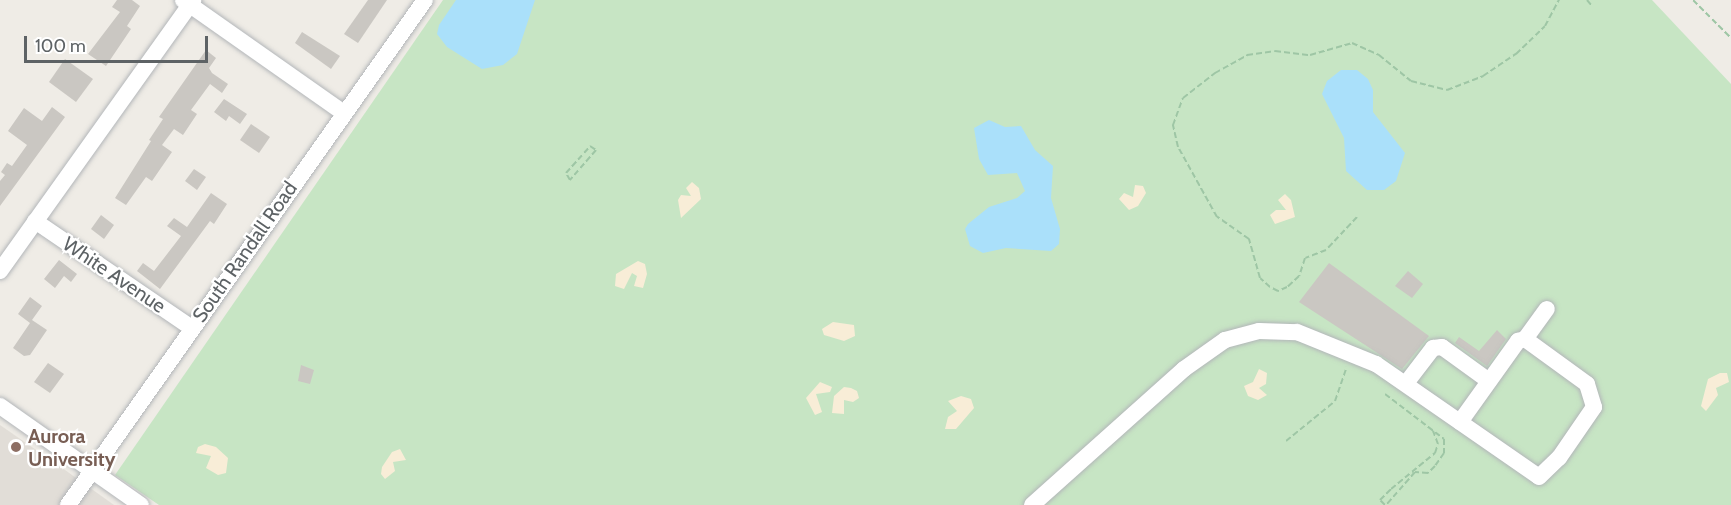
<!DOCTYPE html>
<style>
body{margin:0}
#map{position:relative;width:1731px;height:505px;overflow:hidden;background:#efece6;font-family:Cabin,sans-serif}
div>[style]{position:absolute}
.education>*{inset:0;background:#e1ddd7}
.green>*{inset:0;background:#c7e5c4}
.sand>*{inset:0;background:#f8edd7}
.water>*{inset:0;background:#aae0fa}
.building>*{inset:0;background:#cac7c2}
.path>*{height:2px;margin-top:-1px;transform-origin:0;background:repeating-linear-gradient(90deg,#9ec6a5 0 6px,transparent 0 9px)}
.roads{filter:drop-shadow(0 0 2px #b3b6b9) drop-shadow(0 0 2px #b3b6b9)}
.minor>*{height:16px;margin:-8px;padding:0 8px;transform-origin:8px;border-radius:8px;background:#fff}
.dots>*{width:16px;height:16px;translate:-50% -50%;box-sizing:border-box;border:3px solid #fff;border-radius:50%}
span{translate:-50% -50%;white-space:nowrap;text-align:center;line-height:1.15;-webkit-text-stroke:4.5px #fff;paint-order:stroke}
.street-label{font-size:20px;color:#5d6265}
.education-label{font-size:20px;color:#785e54;font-weight:700}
.left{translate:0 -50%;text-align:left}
.scale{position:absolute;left:24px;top:36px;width:184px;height:27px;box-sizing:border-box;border:3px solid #5d6265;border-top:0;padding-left:8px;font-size:18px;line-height:21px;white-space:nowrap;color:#5d6265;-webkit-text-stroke:4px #fff;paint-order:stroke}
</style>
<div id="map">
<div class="education">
<i style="clip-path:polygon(0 425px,65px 470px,114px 505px,0 505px)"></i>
</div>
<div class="green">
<i style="clip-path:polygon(443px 0,1652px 0,1731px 84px,1731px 505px,159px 505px,115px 475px)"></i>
</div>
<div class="sand">
<i style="clip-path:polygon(692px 182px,699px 188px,701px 199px,681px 218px,678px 200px,681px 195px,691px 196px,686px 188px)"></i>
<i style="clip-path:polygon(1135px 185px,1143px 186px,1146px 193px,1138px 206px,1129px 210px,1119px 199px,1124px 193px,1133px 197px)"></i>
<i style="clip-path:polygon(1285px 194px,1291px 200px,1295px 217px,1275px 224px,1270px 215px,1276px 210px,1286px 210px,1278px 200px)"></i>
<i style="clip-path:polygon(638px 261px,645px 264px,647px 274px,643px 288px,634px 286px,637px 276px,632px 273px,624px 289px,615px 286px,616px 274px)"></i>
<i style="clip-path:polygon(833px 322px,854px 325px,855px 336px,844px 341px,824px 335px,822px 329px)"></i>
<i style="clip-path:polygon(1259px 369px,1267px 373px,1266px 384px,1259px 388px,1267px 395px,1258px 400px,1248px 396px,1244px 386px,1253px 382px)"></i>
<i style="clip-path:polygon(1720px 373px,1727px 373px,1729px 382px,1716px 388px,1718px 395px,1706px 411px,1701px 406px,1708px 379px)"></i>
<i style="clip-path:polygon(820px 382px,832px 387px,830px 392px,816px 394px,822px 412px,815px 415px,806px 398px)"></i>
<i style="clip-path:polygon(851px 388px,857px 391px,859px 398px,853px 402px,844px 400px,844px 414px,832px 413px,834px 396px,844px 387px)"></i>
<i style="clip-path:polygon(961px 396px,971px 399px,974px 408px,956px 429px,945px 429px,948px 417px,957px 411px,948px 401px)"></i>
<i style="clip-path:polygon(205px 444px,216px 447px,228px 458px,226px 473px,218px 475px,206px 468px,211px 456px,196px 453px,198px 447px)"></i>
<i style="clip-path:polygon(400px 449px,406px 460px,393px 462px,395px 471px,385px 479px,381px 474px,382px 467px,392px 452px)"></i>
</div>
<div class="water">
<i style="clip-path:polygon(456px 0,535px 0,517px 54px,503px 65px,482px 69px,447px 47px,437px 34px,439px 25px)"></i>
<i style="clip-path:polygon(1341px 70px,1357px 70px,1368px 79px,1373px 90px,1373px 112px,1405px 153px,1396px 181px,1384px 190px,1367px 190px,1346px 171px,1344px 138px,1322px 94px,1327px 81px)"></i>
<i style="clip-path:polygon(989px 120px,1005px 127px,1021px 126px,1035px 150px,1053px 166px,1051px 198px,1060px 229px,1059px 244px,1051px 251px,1006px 248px,983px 253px,970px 246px,965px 229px,968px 224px,989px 207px,1017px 198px,1025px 191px,1017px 173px,988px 175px,979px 159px,974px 128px)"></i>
</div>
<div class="building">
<i style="clip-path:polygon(117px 0,132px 0,140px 6px,127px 26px,131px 29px,106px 66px,88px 54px,120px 12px,112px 7px)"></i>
<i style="clip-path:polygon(368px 0,387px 0,358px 43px,344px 34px)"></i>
<i style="clip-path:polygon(302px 32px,340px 56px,331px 69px,295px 43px)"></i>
<i style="clip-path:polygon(206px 50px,216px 58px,209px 68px,212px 73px,228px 84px,222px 93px,210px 84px,191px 110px,197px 114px,183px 135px,174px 129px,162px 145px,172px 152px,152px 181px,146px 177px,126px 205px,115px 198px,151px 141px,149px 140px,163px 119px,159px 117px)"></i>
<i style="clip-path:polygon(65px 59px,93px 79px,76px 102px,49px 82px)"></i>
<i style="clip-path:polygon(224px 99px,247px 114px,240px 124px,229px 116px,226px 121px,214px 112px)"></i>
<i style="clip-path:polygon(52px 107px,65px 117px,0 206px,0 181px,5px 175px,1px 172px,7px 163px,12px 166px,27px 145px,8px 131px,24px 108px,42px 121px)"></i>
<i style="clip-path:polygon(251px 124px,270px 137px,259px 153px,240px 140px)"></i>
<i style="clip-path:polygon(194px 169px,206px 177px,197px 190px,185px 181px)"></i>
<i style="clip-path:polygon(211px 193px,227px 204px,214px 224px,210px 221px,160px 289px,137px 271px,143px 263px,154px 271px,181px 236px,167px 226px,174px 218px,187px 227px)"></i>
<i style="clip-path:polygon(101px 215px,114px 225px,104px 239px,91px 229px)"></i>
<i style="clip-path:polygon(59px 260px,77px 274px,71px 282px,64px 276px,55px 288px,44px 279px)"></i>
<i style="clip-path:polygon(1329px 263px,1429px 336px,1402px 369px,1299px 302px)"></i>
<i style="clip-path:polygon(1408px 271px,1423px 284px,1412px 298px,1395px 286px)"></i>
<i style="clip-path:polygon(30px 297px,42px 306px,32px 320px,47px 330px,30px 355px,24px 356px,13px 348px,30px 323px,18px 314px)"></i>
<i style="clip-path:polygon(1497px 330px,1506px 339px,1487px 366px,1455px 343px,1459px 337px,1479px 351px)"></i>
<i style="clip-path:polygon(48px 363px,64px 374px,50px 393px,34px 382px)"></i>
<i style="clip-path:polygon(301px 365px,314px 370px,310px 384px,298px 381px)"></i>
</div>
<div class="path">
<i style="left:1587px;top:0;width:8px;rotate:50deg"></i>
<i style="left:1693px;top:0;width:54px;rotate:45deg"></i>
<i style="left:590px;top:146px;width:7px;rotate:34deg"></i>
<i style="left:596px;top:150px;width:40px;rotate:131deg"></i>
<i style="left:570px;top:180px;width:8px;rotate:-120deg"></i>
<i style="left:566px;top:173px;width:36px;rotate:-48deg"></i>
<i style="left:1357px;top:217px;width:45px;rotate:133.2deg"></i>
<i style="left:1326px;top:250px;width:22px;rotate:159deg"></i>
<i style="left:1305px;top:258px;width:19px;rotate:108deg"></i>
<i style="left:1299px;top:276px;width:16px;rotate:137deg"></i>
<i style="left:1287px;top:287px;width:10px;rotate:156deg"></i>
<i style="left:1278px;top:291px;width:9px;rotate:-153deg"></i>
<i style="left:1270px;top:287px;width:13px;rotate:-138deg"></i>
<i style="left:1260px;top:278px;width:41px;rotate:-105.8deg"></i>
<i style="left:1249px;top:239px;width:39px;rotate:-145deg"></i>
<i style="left:1217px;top:217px;width:80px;rotate:-119.1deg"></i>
<i style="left:1178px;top:147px;width:23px;rotate:-103deg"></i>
<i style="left:1173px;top:125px;width:29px;rotate:-70deg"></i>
<i style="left:1183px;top:98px;width:41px;rotate:-38deg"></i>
<i style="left:1215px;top:73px;width:37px;rotate:-29deg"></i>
<i style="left:1247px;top:55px;width:28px;rotate:-8deg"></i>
<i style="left:1275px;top:51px;width:35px;rotate:7deg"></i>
<i style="left:1310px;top:55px;width:44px;rotate:-15.9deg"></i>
<i style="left:1352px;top:43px;width:30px;rotate:24deg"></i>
<i style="left:1379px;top:55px;width:41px;rotate:39.1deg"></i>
<i style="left:1411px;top:81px;width:37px;rotate:14deg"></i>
<i style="left:1447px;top:90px;width:39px;rotate:-21deg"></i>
<i style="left:1483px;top:76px;width:40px;rotate:-34deg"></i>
<i style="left:1516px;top:54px;width:40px;rotate:-44deg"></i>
<i style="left:1545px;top:26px;width:30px;rotate:-62deg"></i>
<i style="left:1385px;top:394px;width:74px;rotate:37.3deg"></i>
<i style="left:1444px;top:439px;width:14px;rotate:90deg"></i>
<i style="left:1444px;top:453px;width:16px;rotate:125deg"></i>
<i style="left:1435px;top:466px;width:10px;rotate:135deg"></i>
<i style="left:1428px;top:473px;width:13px;rotate:-176deg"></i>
<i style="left:1415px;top:472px;width:44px;rotate:131.3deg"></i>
<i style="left:1286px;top:441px;width:63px;rotate:-39.2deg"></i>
<i style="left:1335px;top:401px;width:36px;rotate:-71deg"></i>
<i style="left:1385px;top:505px;width:7px;rotate:-135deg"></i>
<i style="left:1380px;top:500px;width:16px;rotate:-45deg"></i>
<i style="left:1391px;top:489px;width:57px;rotate:-39.3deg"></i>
<i style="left:1435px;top:453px;width:9px;rotate:-72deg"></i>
<i style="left:1438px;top:444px;width:14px;rotate:-111deg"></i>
</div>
<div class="roads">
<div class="minor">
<i style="left:183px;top:0;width:197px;rotate:35.1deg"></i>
<i style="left:35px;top:221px;width:190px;rotate:34.3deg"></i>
<i style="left:0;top:271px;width:333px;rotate:-54.5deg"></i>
<i style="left:1407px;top:382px;width:43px;rotate:-52.6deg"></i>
<i style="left:1433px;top:348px;width:9px;rotate:-6deg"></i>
<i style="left:1442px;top:347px;width:58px;rotate:35.9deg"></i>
<i style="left:0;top:406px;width:172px;rotate:35.1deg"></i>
<i style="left:1460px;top:422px;width:100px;rotate:-54.4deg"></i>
<i style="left:1518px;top:341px;width:7px;rotate:-16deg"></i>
<i style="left:68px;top:505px;width:618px;rotate:-54.74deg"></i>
<i style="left:1032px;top:505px;width:204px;rotate:-41.8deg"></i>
<i style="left:1184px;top:369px;width:50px;rotate:-35.3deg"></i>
<i style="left:1225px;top:340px;width:35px;rotate:-15deg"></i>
<i style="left:1259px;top:331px;width:38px;rotate:2deg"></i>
<i style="left:1297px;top:332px;width:85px;rotate:22.1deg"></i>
<i style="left:1376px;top:364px;width:198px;rotate:34.7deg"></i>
<i style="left:1539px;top:477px;width:28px;rotate:-44deg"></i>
<i style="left:1559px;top:458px;width:62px;rotate:-55.5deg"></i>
<i style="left:1594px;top:407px;width:24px;rotate:-107deg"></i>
<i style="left:1587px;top:384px;width:77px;rotate:-144deg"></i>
<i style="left:1525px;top:339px;width:37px;rotate:-54deg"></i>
</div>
</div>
<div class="dots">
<i style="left:16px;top:447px;background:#8d6e63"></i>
</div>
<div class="street-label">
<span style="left:245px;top:252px;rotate:-55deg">South Randall Road</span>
<span style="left:114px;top:275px;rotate:34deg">White Avenue</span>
</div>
<div class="education-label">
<span class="left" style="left:28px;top:448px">Aurora<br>University</span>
</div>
<div class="scale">100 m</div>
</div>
